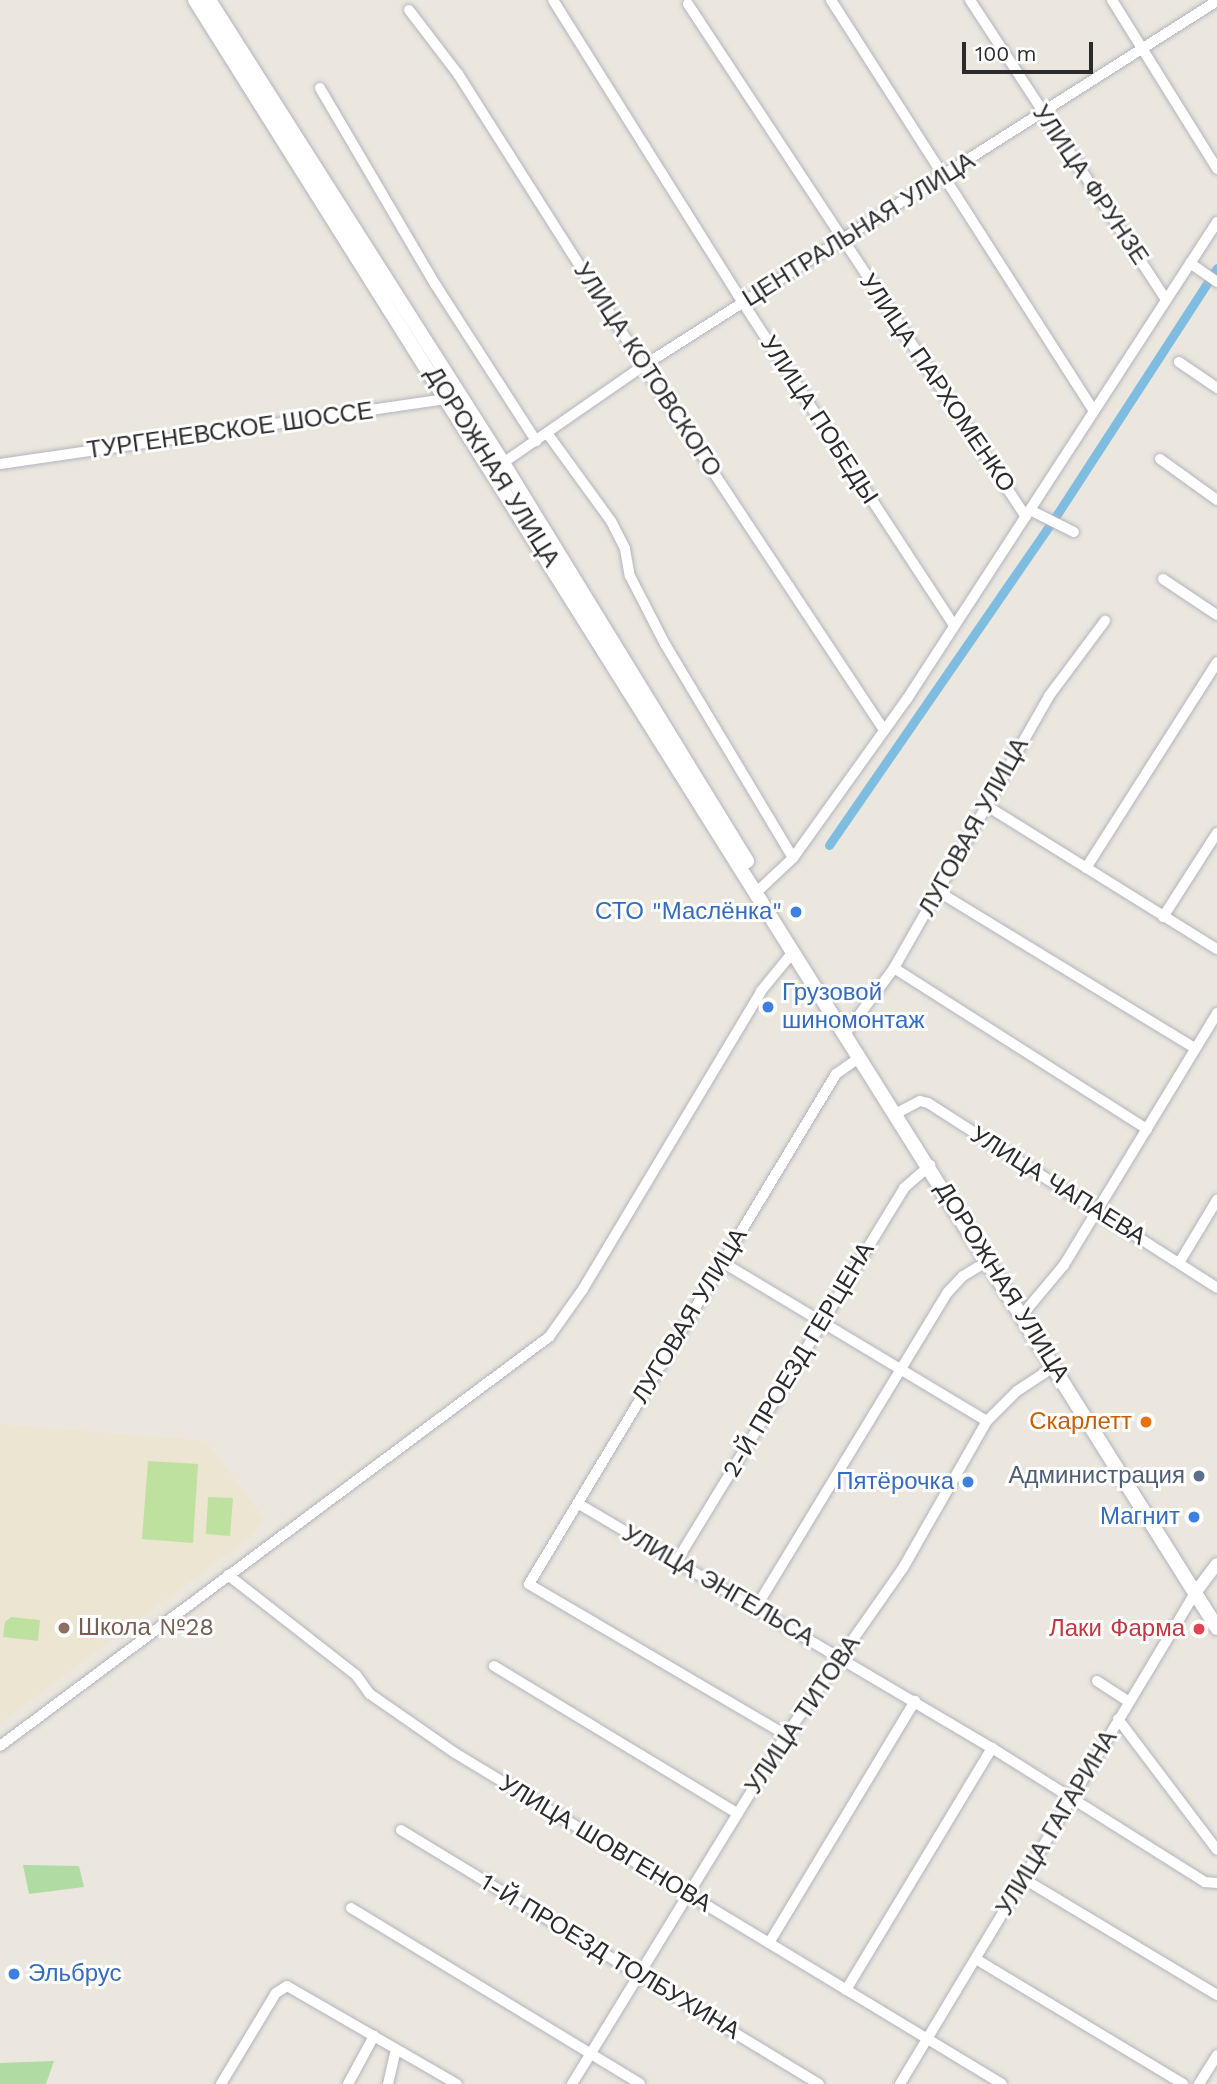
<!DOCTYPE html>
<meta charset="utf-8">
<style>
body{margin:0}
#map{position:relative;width:1217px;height:2084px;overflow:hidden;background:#ebe7df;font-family:"Work Sans",sans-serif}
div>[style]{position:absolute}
.education>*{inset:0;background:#ebe5d1}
.green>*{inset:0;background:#b0dba3}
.pitch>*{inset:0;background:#bfe1a0}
.canal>*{height:9px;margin:-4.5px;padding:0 4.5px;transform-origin:4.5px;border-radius:4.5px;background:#7fbde0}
.roads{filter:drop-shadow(0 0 2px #b3b4bd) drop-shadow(0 0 2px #b3b4bd)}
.minor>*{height:10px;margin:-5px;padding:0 5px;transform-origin:5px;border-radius:5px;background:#fff}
.tertiary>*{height:12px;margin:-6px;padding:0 6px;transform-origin:6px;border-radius:6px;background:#fff}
.secondary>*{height:14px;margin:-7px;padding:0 7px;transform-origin:7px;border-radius:7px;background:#fff}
.dots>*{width:19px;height:19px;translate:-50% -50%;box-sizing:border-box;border:4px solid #fff;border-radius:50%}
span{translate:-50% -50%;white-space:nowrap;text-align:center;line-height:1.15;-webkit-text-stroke:6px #fff;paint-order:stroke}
.street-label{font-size:24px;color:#2b2b2b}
.shop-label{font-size:24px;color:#366cbe}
.right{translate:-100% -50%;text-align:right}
.left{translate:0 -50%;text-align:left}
.food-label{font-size:24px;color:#c56008}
.service-label{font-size:24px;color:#4e5e75}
.education-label{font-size:24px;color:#785e54}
.health-label{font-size:24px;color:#be3a42}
.scale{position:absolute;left:962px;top:42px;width:131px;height:32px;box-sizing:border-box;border:4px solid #2b2b2b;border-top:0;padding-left:9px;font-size:21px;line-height:24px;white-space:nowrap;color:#2b2b2b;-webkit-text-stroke:5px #fff;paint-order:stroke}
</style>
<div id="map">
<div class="education">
<i style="clip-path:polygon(0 1424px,206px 1441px,264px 1518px,255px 1533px,0 1723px)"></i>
</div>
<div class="green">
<i style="clip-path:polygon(23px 1865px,79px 1866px,84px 1887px,29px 1894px)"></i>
<i style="clip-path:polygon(54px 2061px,46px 2084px,0 2084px,0 2063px)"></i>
</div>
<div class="pitch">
<i style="clip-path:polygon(148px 1461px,198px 1464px,193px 1543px,142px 1539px)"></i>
<i style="clip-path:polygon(208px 1497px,233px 1498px,230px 1536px,206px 1534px)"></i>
<i style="clip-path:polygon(11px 1617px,40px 1620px,38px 1641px,3px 1637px,5px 1622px)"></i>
</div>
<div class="canal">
<i style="left:829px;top:845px;width:396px;rotate:-55.4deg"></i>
<i style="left:1054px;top:519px;width:299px;rotate:-57deg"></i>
</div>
<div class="roads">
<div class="minor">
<i style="left:553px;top:0;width:358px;rotate:57.9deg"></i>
<i style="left:743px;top:303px;width:385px;rotate:56.8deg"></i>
<i style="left:831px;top:0;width:487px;rotate:57.4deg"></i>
<i style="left:970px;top:0;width:356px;rotate:56.8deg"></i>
<i style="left:1112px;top:0;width:199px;rotate:58.1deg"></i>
<i style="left:688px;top:4px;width:614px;rotate:56.62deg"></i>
<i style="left:409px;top:10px;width:81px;rotate:52.6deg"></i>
<i style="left:458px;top:74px;width:346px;rotate:57.6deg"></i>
<i style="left:643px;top:366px;width:437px;rotate:56.5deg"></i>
<i style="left:320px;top:88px;width:227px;rotate:59.6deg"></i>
<i style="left:435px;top:284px;width:187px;rotate:57.2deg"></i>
<i style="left:1190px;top:263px;width:33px;rotate:35deg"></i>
<i style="left:1179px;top:362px;width:46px;rotate:34.4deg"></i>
<i style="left:547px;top:433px;width:109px;rotate:54deg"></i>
<i style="left:611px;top:521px;width:31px;rotate:63deg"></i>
<i style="left:625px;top:549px;width:27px;rotate:80deg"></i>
<i style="left:630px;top:576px;width:76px;rotate:62.8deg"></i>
<i style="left:665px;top:644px;width:249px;rotate:59.1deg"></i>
<i style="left:1160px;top:459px;width:70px;rotate:35.7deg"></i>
<i style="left:503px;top:463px;width:170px;rotate:-34.7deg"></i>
<i style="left:643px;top:366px;width:680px;rotate:-32.45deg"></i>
<i style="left:0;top:464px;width:456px;rotate:-8.3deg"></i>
<i style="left:1030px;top:510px;width:49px;rotate:26.6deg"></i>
<i style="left:1163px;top:579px;width:65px;rotate:33.7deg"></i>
<i style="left:987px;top:806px;width:271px;rotate:31.9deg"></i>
<i style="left:1086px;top:868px;width:244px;rotate:-57.5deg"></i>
<i style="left:761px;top:888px;width:44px;rotate:-43.2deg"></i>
<i style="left:793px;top:858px;width:196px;rotate:-54.4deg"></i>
<i style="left:907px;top:699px;width:569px;rotate:-56.98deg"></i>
<i style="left:939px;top:892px;width:300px;rotate:31.4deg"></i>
<i style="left:1163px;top:917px;width:100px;rotate:-57.3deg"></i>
<i style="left:894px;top:968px;width:300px;rotate:32.5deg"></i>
<i style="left:845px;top:1034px;width:82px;rotate:-53.4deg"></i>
<i style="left:894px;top:968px;width:313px;rotate:-60.3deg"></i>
<i style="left:1049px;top:696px;width:94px;rotate:-53.3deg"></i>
<i style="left:897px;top:1113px;width:26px;rotate:-28deg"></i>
<i style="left:920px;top:1101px;width:8px;rotate:14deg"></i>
<i style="left:928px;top:1103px;width:343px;rotate:32.6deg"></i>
<i style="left:722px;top:1262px;width:309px;rotate:31deg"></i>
<i style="left:1179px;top:1263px;width:74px;rotate:-58.9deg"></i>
<i style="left:1023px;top:1314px;width:64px;rotate:-50.1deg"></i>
<i style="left:1064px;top:1265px;width:295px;rotate:-58.7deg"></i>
<i style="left:579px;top:1504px;width:480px;rotate:30.6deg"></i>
<i style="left:992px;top:1748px;width:252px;rotate:32.2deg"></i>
<i style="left:1205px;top:1882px;width:12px;rotate:5deg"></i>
<i style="left:676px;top:1562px;width:438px;rotate:-58.6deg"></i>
<i style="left:904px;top:1188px;width:35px;rotate:-41deg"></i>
<i style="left:228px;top:1575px;width:162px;rotate:38deg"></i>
<i style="left:356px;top:1675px;width:24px;rotate:54deg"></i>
<i style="left:370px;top:1694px;width:103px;rotate:34.8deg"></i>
<i style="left:455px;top:1753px;width:639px;rotate:31.18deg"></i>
<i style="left:755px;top:1609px;width:371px;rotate:-58.7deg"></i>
<i style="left:948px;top:1292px;width:22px;rotate:-47deg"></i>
<i style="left:963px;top:1276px;width:29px;rotate:-31deg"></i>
<i style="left:494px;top:1666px;width:285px;rotate:31.2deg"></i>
<i style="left:1097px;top:1681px;width:38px;rotate:33deg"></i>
<i style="left:1118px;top:1719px;width:164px;rotate:52.9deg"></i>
<i style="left:786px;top:1735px;width:298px;rotate:-149.6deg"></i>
<i style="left:529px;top:1584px;width:595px;rotate:-58.95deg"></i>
<i style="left:836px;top:1074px;width:29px;rotate:-35deg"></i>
<i style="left:0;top:1746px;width:685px;rotate:-36.69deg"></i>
<i style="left:549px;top:1337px;width:59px;rotate:-54.7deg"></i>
<i style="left:583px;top:1289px;width:347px;rotate:-59.1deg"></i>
<i style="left:761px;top:991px;width:50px;rotate:-50.6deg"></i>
<i style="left:401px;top:1830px;width:489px;rotate:31.3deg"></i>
<i style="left:1024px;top:1879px;width:225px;rotate:31deg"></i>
<i style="left:351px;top:1908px;width:338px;rotate:31.3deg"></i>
<i style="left:769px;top:1943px;width:283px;rotate:-58.9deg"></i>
<i style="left:976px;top:1959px;width:242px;rotate:31.1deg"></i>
<i style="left:846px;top:1990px;width:283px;rotate:-58.9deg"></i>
<i style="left:221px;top:2084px;width:106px;rotate:-58.9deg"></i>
<i style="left:276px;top:1993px;width:13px;rotate:-32deg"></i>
<i style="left:287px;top:1986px;width:196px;rotate:30deg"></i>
<i style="left:348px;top:2084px;width:55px;rotate:-61.6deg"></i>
<i style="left:388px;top:2084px;width:35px;rotate:-77deg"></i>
<i style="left:572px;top:2084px;width:409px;rotate:-58.5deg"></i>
<i style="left:786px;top:1735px;width:204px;rotate:-55deg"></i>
<i style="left:903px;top:1568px;width:169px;rotate:-60.3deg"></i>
<i style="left:987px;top:1421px;width:42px;rotate:-45deg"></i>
<i style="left:1017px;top:1391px;width:45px;rotate:-33.3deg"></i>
<i style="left:900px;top:2084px;width:573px;rotate:-59deg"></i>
<i style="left:1199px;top:2084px;width:34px;rotate:-58deg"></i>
</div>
<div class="tertiary">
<i style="left:1195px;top:1593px;width:36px;rotate:-53deg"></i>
</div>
<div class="secondary">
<i style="left:195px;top:0;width:1922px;rotate:57.88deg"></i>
<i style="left:209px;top:0;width:548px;rotate:57.58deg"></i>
<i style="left:503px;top:463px;width:467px;rotate:58.5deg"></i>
</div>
</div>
<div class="dots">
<i style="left:796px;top:912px;background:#3f7fe0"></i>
<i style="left:768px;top:1007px;background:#3f7fe0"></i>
<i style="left:1146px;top:1422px;background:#e8710a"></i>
<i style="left:1199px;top:1476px;background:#5c6f8a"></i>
<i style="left:968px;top:1482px;background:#3f7fe0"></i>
<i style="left:1194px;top:1517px;background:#3f7fe0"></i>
<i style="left:64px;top:1628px;background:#8d6e63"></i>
<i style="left:1199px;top:1629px;background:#e0444e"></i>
<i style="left:14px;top:1974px;background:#3f7fe0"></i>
</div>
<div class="street-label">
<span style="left:1090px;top:185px;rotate:56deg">УЛИЦА ФРУНЗЕ</span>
<span style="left:859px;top:230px;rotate:-32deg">ЦЕНТРАЛЬНАЯ УЛИЦА</span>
<span style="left:647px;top:370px;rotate:57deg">УЛИЦА КОТОВСКОГО</span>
<span style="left:937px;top:383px;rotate:56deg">УЛИЦА ПАРХОМЕНКО</span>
<span style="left:819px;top:420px;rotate:57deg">УЛИЦА ПОБЕДЫ</span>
<span style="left:230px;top:431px;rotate:-8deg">ТУРГЕНЕВСКОЕ ШОССЕ</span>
<span style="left:492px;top:467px;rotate:58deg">ДОРОЖНАЯ УЛИЦА</span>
<span style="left:974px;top:827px;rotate:-61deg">ЛУГОВАЯ УЛИЦА</span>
<span style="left:1058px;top:1186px;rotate:32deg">УЛИЦА ЧАПАЕВА</span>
<span style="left:1002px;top:1282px;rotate:58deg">ДОРОЖНАЯ УЛИЦА</span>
<span style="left:690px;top:1316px;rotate:-59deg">ЛУГОВАЯ УЛИЦА</span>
<span style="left:799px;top:1360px;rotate:-59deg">2-Й ПРОЕЗД ГЕРЦЕНА</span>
<span style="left:718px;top:1586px;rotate:30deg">УЛИЦА ЭНГЕЛЬСА</span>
<span style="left:803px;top:1715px;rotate:-56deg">УЛИЦА ТИТОВА</span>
<span style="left:1057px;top:1823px;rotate:-59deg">УЛИЦА ГАГАРИНА</span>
<span style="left:605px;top:1844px;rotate:31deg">УЛИЦА ШОВГЕНОВА</span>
<span style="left:610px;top:1957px;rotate:31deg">1-Й ПРОЕЗД ТОЛБУХИНА</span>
</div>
<div class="shop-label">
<span class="right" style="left:782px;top:912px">СТО "Маслёнка"</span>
<span class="left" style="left:782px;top:1007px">Грузовой<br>шиномонтаж</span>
<span class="right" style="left:954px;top:1482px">Пятёрочка</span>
<span class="right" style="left:1180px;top:1517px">Магнит</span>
<span class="left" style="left:28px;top:1974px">Эльбрус</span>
</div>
<div class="food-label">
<span class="right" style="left:1132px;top:1422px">Скарлетт</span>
</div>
<div class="service-label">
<span class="right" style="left:1185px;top:1476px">Администрация</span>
</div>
<div class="education-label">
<span class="left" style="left:78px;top:1628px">Школа №28</span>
</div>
<div class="health-label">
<span class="right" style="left:1185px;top:1629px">Лаки Фарма</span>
</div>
<div class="scale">100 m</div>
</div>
